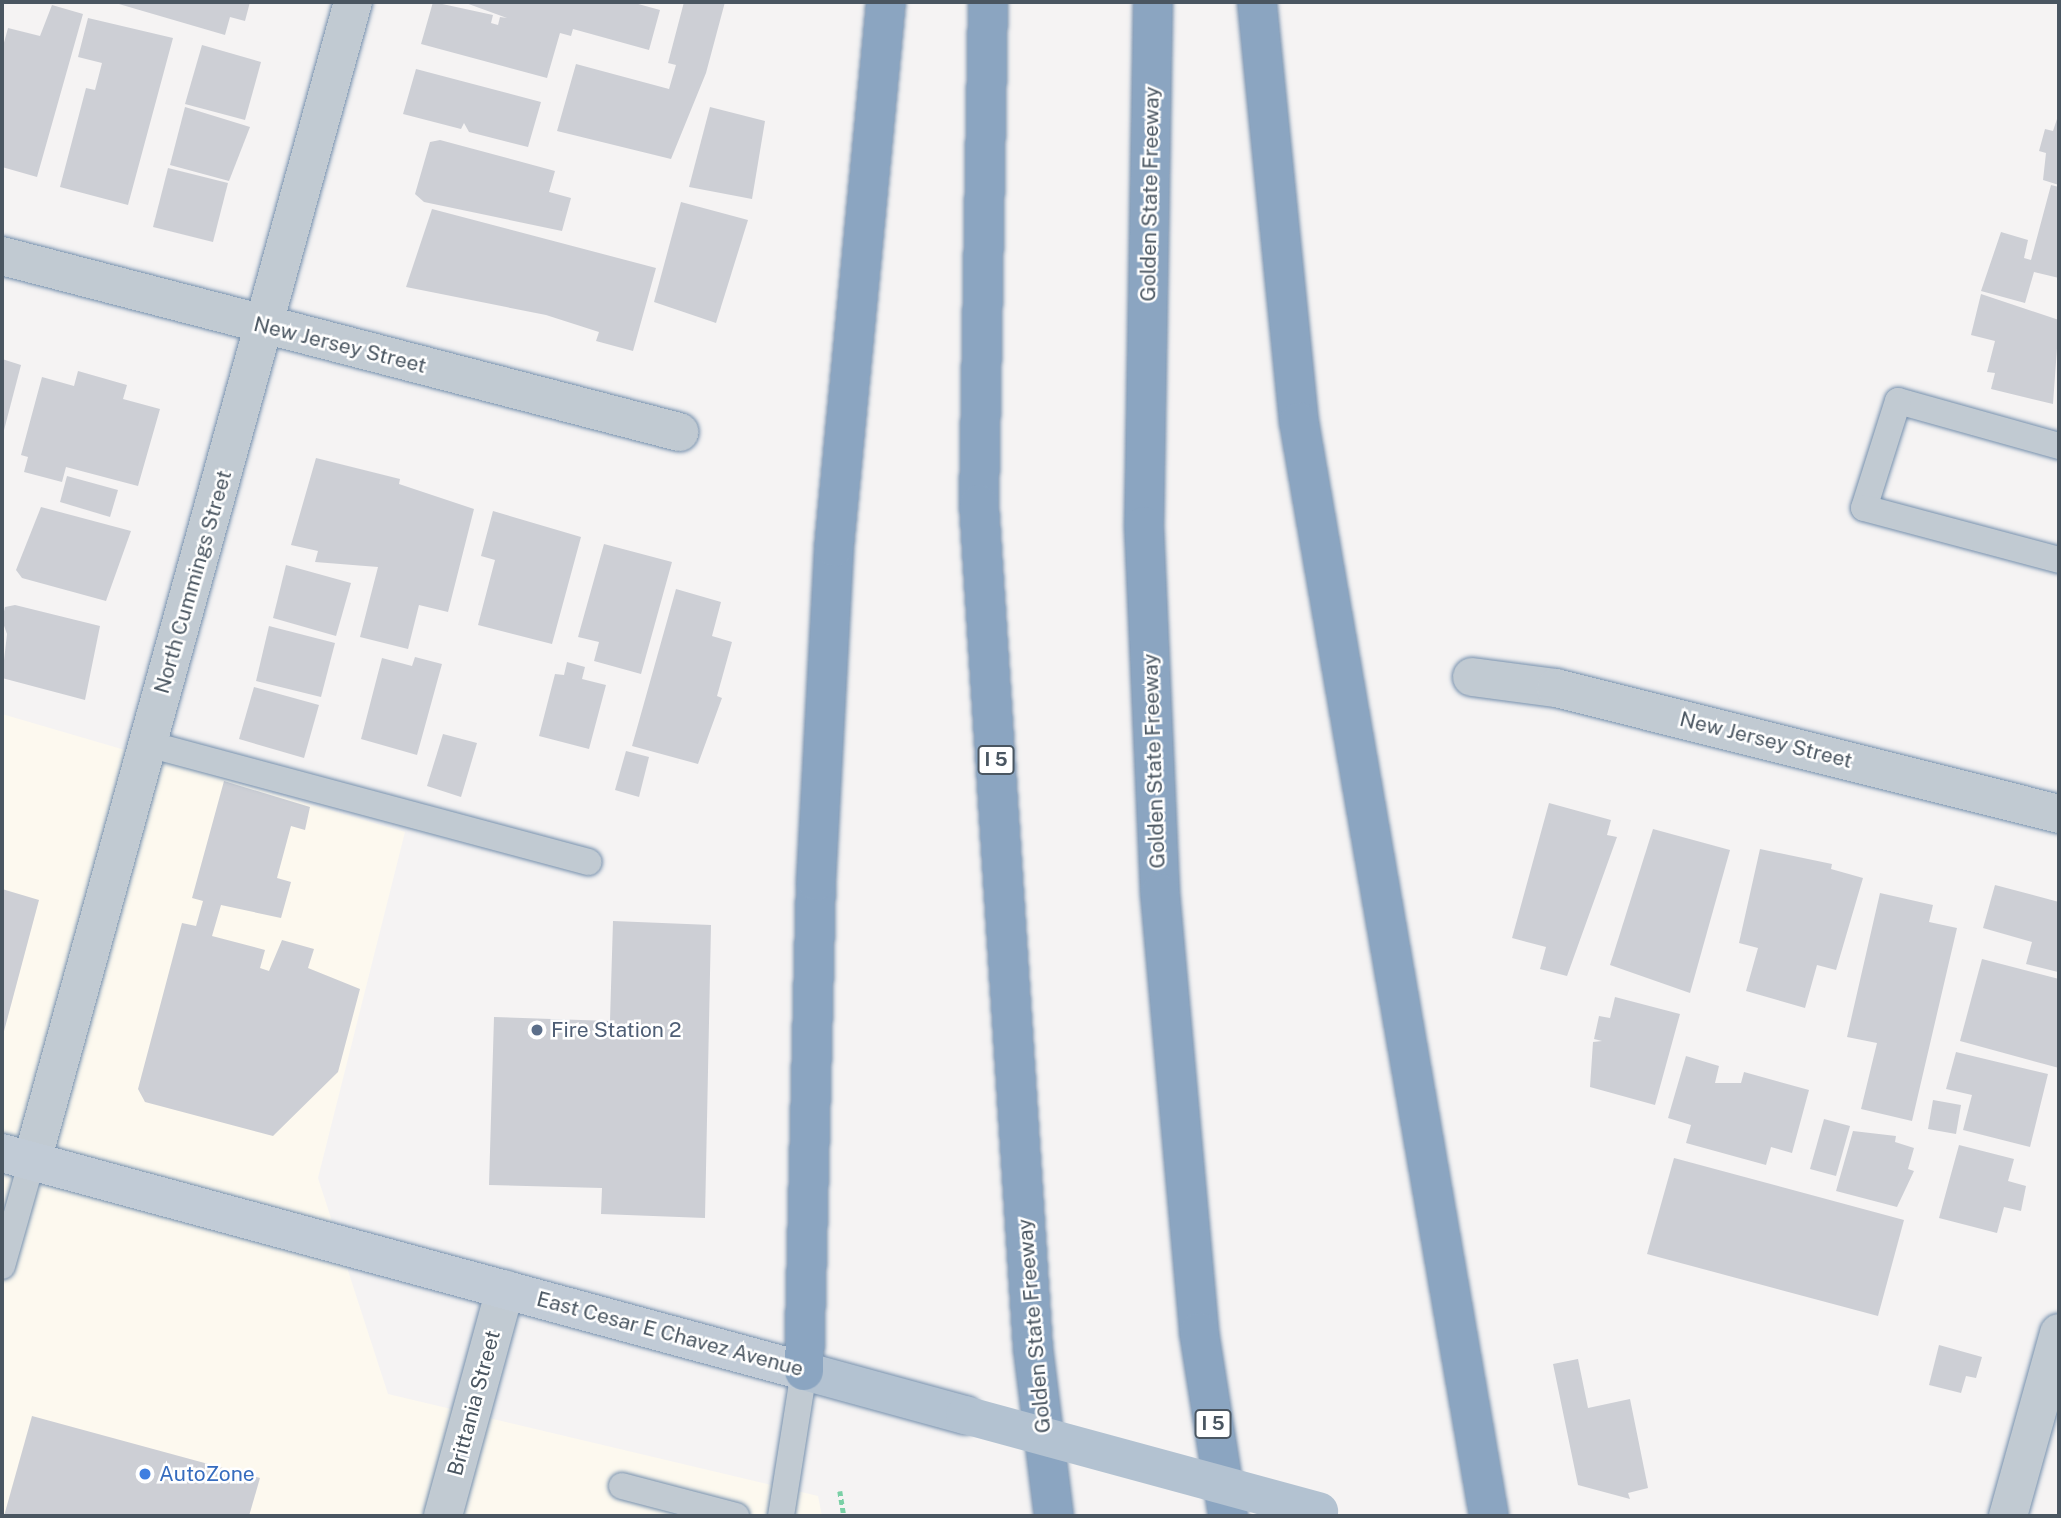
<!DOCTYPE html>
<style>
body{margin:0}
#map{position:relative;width:2061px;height:1518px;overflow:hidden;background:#f5f3f3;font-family:"Public Sans",sans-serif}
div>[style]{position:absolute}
.commercial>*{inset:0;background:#fdf9ef}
.building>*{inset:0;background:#cdcfd5}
.path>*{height:4.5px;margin-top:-2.25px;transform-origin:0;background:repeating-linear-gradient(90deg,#7ad0a6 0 5px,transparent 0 8.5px)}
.roads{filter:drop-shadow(0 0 2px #7690ad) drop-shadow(0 0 2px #7690ad)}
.service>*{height:26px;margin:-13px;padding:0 13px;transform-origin:13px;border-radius:13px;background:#c1cad2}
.minor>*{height:38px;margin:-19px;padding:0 19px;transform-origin:19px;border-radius:19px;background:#c1cad2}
.tertiary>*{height:38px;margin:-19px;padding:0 19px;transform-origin:19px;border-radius:19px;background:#c1cad2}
.secondary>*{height:38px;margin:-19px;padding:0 19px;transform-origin:19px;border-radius:19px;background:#c1cbd6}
.primary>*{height:38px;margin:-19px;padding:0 19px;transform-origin:19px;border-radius:19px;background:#b3c2d1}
.motorway>*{height:38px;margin:-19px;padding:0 19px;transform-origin:19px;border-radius:19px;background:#8ba5c1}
.primary-bridge>*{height:38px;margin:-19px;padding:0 19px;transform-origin:19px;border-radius:19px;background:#b3c2d1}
.dots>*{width:19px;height:19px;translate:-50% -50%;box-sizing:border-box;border:4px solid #fff;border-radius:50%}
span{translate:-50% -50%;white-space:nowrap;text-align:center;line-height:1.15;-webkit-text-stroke:5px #fff;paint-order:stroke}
.shield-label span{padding:2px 5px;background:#fff;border:2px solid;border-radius:5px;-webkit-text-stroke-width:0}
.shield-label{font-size:19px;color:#4a5661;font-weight:700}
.street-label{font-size:21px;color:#4a5661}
.service-label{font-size:21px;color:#4e5e75}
.left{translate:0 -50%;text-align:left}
.shop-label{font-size:21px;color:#366cbe}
.frame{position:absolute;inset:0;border:4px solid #4a5661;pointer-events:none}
</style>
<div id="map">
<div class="commercial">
<i style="clip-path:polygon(2px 714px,405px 832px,318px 1178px,388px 1394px,818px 1496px,822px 1516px,2px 1516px)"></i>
</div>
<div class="building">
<i style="clip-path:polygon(112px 2px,250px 2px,245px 21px,230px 17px,225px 35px)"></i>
<i style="clip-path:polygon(433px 2px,493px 15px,491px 23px,498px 25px,500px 17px,507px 18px,463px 2px,631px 2px,660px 10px,649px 50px,573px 29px,571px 36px,560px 33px,547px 78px,421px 44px)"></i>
<i style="clip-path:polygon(684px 2px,725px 2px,706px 73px,671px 159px,557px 131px,576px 64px,669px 89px,676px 65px,668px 63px)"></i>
<i style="clip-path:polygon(52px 5px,83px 14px,37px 177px,2px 167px,2px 50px,8px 28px,40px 36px)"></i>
<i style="clip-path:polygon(88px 18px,173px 38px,128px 205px,60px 187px,86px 88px,95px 90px,102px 63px,78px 57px)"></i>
<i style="clip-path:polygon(202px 45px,261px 62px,245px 120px,185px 104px)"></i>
<i style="clip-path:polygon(416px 69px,541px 102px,528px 147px,469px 132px,464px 123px,461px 129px,403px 114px)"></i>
<i style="clip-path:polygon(185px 107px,250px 127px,229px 181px,170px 165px)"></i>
<i style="clip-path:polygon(710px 107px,765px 121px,752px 199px,689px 187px)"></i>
<i style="clip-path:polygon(2059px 113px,2059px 185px,2043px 180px,2046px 153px,2039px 151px,2045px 129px,2053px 131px)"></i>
<i style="clip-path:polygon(440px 140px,555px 171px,549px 192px,571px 198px,562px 231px,424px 202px,415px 194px,430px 142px)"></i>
<i style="clip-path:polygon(168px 168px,228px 183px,213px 242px,153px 227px)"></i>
<i style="clip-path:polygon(2051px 185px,2059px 187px,2059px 278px,2034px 272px,2025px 303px,1981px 291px,2001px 232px,2028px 240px,2024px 258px,2031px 260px)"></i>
<i style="clip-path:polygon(681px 202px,748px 220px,716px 323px,654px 302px)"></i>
<i style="clip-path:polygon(432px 209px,656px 268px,633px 351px,596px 341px,599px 332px,546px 315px,406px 287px)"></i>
<i style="clip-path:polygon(1981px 294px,2059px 320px,2053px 404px,1991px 389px,1995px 373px,1987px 372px,1995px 341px,1971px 335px)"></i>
<i style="clip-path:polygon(2px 359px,21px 365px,3px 434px,2px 434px)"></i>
<i style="clip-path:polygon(78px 371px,127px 385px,123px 399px,160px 409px,138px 486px,66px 467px,62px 482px,24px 472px,28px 457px,21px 455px,42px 377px,74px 386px)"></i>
<i style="clip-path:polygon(316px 458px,400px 479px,399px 484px,474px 509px,448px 612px,419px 605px,408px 649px,360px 637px,378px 567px,315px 562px,318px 551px,291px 545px)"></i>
<i style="clip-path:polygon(67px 476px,118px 490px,110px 517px,60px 502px)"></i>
<i style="clip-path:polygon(41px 507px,131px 531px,106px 601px,22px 578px,16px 570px)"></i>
<i style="clip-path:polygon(493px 511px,581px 537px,552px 644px,478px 625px,495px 560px,481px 556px)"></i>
<i style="clip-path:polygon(604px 544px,672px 562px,641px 674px,594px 661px,599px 642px,578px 637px)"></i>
<i style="clip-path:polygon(286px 565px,351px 583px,336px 636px,273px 618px)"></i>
<i style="clip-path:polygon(676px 589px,721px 602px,712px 636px,732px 642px,717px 696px,722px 698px,698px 764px,632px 746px)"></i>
<i style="clip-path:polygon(15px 605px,100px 626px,85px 700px,2px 678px,7px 634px,2px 620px,5px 607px)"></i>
<i style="clip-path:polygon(269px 626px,335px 643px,321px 697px,256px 681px)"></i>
<i style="clip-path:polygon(415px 657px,442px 664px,417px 755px,361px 739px,382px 658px,412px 666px)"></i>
<i style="clip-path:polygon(567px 662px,585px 667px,582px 679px,606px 685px,589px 749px,539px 736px,555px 674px,564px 675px)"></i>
<i style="clip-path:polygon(254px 687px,319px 705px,304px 758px,239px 739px)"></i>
<i style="clip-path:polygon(443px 734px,477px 743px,461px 797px,427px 786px)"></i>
<i style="clip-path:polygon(626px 751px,649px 757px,639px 797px,615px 790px)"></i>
<i style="clip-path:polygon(224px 781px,310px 807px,305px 830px,291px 826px,277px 878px,291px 882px,281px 918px,221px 905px,212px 936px,265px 950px,260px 968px,269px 971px,282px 940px,314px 949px,308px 968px,360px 989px,338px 1072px,273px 1136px,145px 1102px,138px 1089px,182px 923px,196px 926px,203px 901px,192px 898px)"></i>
<i style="clip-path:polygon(1549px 803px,1611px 820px,1607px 835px,1617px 837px,1567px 976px,1540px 969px,1546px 947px,1512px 938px)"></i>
<i style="clip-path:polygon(1653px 829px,1730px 850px,1690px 993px,1610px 965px)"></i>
<i style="clip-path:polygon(1760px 849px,1832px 864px,1831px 869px,1863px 878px,1836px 970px,1817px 965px,1805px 1008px,1746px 991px,1758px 948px,1739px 943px)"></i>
<i style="clip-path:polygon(1995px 885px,2059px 902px,2058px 972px,2026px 964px,2032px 942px,1983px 928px)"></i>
<i style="clip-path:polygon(2px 889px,39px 900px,3px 1035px,2px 1035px)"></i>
<i style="clip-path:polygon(1880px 893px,1933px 905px,1929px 922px,1957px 928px,1912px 1121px,1861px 1109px,1877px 1043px,1847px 1037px)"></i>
<i style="clip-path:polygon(613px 921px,711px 925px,705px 1218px,601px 1214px,602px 1188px,489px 1185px,494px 1017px,610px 1021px)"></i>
<i style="clip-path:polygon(1982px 959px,2059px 979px,2059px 1068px,1960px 1041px)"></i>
<i style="clip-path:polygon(1615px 997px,1680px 1014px,1655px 1105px,1590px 1087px,1593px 1042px,1602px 1041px,1594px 1039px,1599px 1016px,1610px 1018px)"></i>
<i style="clip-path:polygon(1956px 1052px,2048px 1074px,2030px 1147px,1963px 1130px,1972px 1095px,1946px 1089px)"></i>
<i style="clip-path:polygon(1686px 1056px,1719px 1066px,1715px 1083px,1741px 1083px,1744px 1072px,1809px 1090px,1792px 1153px,1771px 1147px,1766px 1165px,1686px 1143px,1691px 1125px,1668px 1118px)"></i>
<i style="clip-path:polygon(1933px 1100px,1961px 1105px,1956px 1134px,1928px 1129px)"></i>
<i style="clip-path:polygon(1824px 1119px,1850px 1126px,1836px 1176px,1810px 1169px)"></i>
<i style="clip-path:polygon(1853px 1131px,1896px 1136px,1895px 1142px,1914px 1148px,1908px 1169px,1914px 1171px,1897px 1207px,1836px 1191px)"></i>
<i style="clip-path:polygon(1959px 1145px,2014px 1159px,2008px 1181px,2026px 1186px,2021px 1211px,2004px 1207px,1997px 1233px,1939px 1218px)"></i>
<i style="clip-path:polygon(1674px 1158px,1904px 1220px,1878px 1316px,1647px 1254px)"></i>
<i style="clip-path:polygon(1939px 1345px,1982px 1357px,1976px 1378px,1966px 1376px,1961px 1393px,1929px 1385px)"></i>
<i style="clip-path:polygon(1578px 1359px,1588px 1408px,1630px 1399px,1648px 1488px,1628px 1493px,1630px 1499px,1578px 1485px,1553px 1364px)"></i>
<i style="clip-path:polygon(32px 1416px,260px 1478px,249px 1516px,4px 1516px)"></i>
</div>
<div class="path">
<i style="left:840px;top:1491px;width:25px;rotate:81deg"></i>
</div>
<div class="roads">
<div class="service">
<i style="left:2059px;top:446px;width:167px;rotate:-164.4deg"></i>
<i style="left:1898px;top:401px;width:112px;rotate:107.6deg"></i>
<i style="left:1864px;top:508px;width:202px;rotate:14.9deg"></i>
<i style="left:148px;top:744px;width:456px;rotate:15deg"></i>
<i style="left:2px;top:1266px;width:109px;rotate:-74.1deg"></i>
<i style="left:622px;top:1486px;width:118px;rotate:14.7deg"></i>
<i style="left:781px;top:1516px;width:147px;rotate:-81deg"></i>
</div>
<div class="minor">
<i style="left:2px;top:256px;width:700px;rotate:14.57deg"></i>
<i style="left:1472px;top:677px;width:85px;rotate:7.5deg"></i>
<i style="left:1556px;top:688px;width:519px;rotate:14.06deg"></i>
<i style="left:32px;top:1161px;width:1203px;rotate:-74.52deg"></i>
<i style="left:443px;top:1516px;width:235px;rotate:-74.7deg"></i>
</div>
<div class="tertiary">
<i style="left:2008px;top:1516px;width:190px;rotate:-74.4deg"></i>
</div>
<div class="secondary">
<i style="left:2px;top:1153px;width:831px;rotate:15.21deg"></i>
</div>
<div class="primary">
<i style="left:804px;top:1371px;width:167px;rotate:15.3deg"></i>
</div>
<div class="motorway">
<i style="left:988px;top:2px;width:502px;rotate:91.03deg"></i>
<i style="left:979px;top:504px;width:846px;rotate:86.34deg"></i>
<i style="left:1033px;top:1348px;width:169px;rotate:82.9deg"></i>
<i style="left:1153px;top:2px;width:524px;rotate:90.98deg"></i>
<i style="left:1144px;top:526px;width:367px;rotate:87.5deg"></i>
<i style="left:1160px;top:893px;width:441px;rotate:84.9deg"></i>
<i style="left:1199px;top:1332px;width:186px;rotate:81deg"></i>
<i style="left:1257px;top:2px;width:422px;rotate:84.3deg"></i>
<i style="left:1299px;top:422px;width:1110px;rotate:80.15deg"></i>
<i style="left:804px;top:1371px;width:490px;rotate:-88.6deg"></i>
<i style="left:816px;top:881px;width:334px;rotate:-86.9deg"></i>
<i style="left:834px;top:547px;width:547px;rotate:-84.55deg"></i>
</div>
</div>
<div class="primary-bridge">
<i style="left:965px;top:1415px;width:367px;rotate:15.2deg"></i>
</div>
<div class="dots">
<i style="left:537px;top:1030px;background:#5c6f8a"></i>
<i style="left:145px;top:1474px;background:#3f7fe0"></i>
</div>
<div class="shield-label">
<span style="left:996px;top:760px">I 5</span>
<span style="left:1213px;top:1424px">I 5</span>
</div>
<div class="street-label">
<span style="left:1150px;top:194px;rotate:-89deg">Golden State Freeway</span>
<span style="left:340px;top:345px;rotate:14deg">New Jersey Street</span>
<span style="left:193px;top:582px;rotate:-74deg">North Cummings Street</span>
<span style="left:1766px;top:740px;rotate:14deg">New Jersey Street</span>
<span style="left:1154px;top:761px;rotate:-92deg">Golden State Freeway</span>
<span style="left:1034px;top:1326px;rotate:-95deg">Golden State Freeway</span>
<span style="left:670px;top:1334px;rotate:15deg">East Cesar E Chavez Avenue</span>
<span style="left:474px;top:1403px;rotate:-75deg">Brittania Street</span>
</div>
<div class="service-label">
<span class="left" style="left:551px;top:1030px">Fire Station 2</span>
</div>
<div class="shop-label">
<span class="left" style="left:159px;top:1474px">AutoZone</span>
</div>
<div class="frame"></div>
</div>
